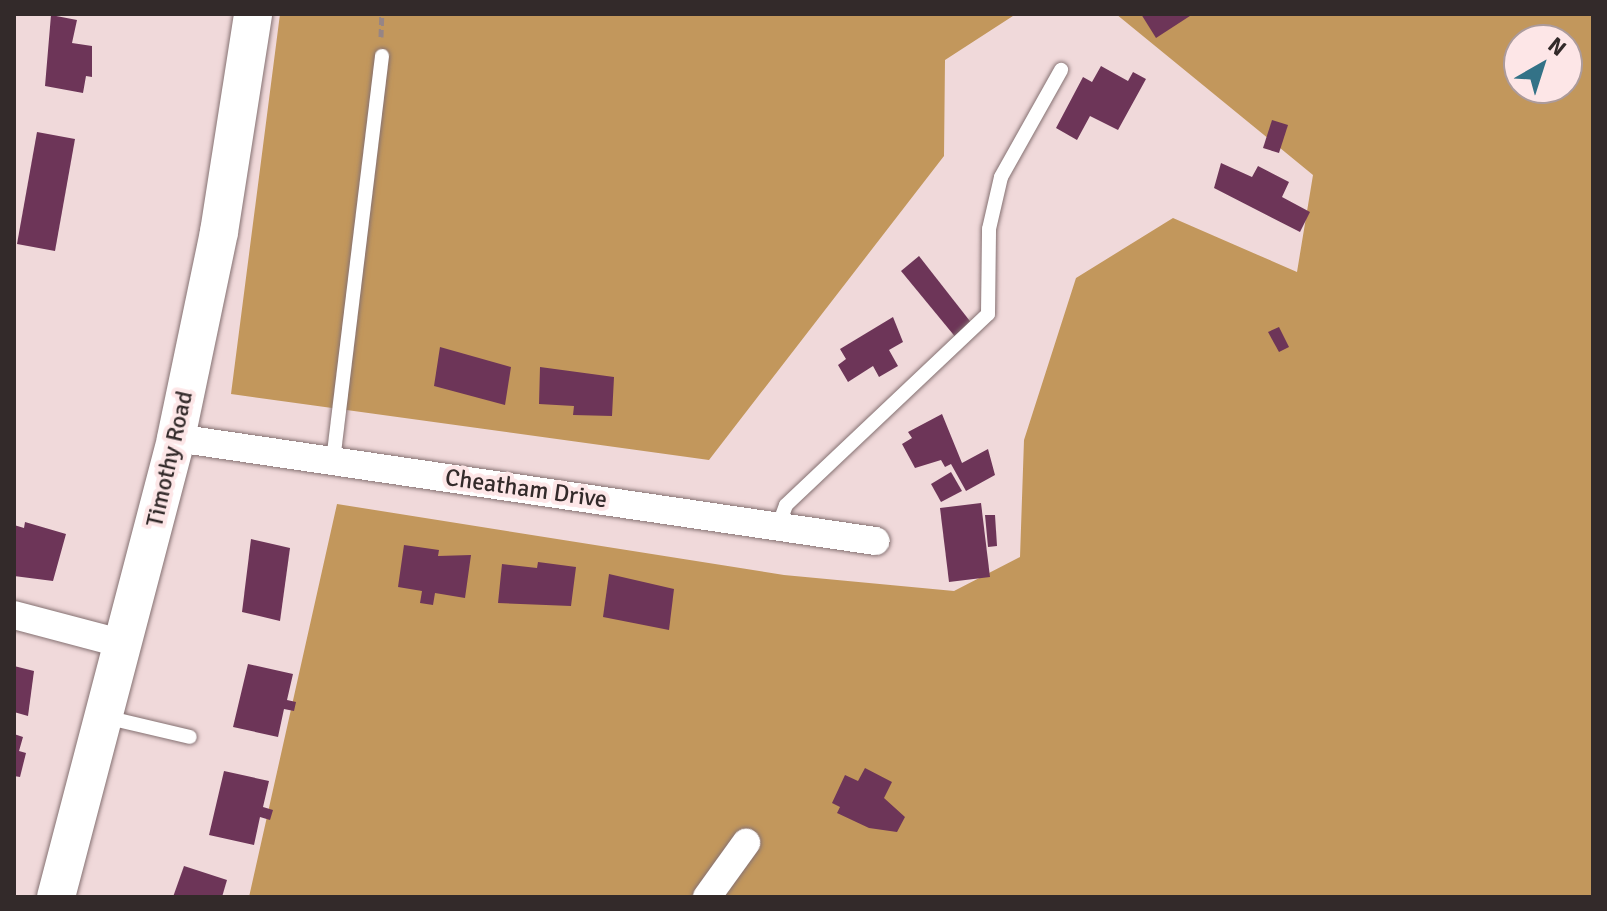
<!DOCTYPE html>
<style>
body{margin:0}
#map{position:relative;width:1607px;height:911px;overflow:hidden;background:#f0d9da;font-family:Signika,sans-serif}
div>[style]{position:absolute}
.forest>*{inset:0;background:#c2975c}
.building>*{inset:0;background:#6d3558}
.path>*{height:5px;margin-top:-2.5px;transform-origin:0;background:repeating-linear-gradient(90deg,#968586 0 8px,transparent 0 12px)}
.roads{filter:drop-shadow(0 0 2px #857172) drop-shadow(0 0 2px #857172)}
.lane>*{height:14px;margin:-7px;padding:0 7px;transform-origin:7px;border-radius:7px;background:#fff}
.street>*{height:28px;margin:-14px;padding:0 14px;transform-origin:14px;border-radius:14px;background:#fff}
.secondary>*{height:38px;margin:-19px;padding:0 19px;transform-origin:19px;border-radius:19px;background:#fff}
span{translate:-50% -50%;white-space:nowrap;text-align:center;line-height:1.15;-webkit-text-stroke:8px #fde6e7;paint-order:stroke}
.street-label{font-size:24px;color:#332a2a}
.frame{position:absolute;inset:0;border:16px solid #332a2a;pointer-events:none}
.north{position:absolute;left:1503px;top:24px;width:80px;height:80px;box-sizing:border-box;background:#fde6e7;border:2px solid #ac9b9b;border-radius:50%;rotate:39deg;font-size:22px;font-weight:700;line-height:32px;text-align:center;color:#332a2a}
.north::after{content:'';display:block;margin:auto;width:28px;height:36px;background:#337287;clip-path:polygon(50% 0,100% 100%,50% 72%,0 100%)}
</style>
<div id="map">
<div class="forest">
<i style="clip-path:polygon(280px 14px,1016px 14px,945px 60px,944px 156px,709px 460px,231px 394px)"></i>
<i style="clip-path:polygon(evenodd,1116px 14px,1593px 14px,1593px 897px,249px 897px,337px 504px,784px 575px,954px 591px,1020px 557px,1024px 440px,1076px 278px,1173px 218px,1297px 272px,1313px 175px,1116px 14px,1519px 40px,1567px 40px,1567px 88px,1519px 88px,1519px 40px)"></i>
</div>
<div class="building">
<i style="clip-path:polygon(1141px 14px,1193px 14px,1156px 38px)"></i>
<i style="clip-path:polygon(51px 15px,77px 20px,72px 43px,92px 46px,92px 77px,86px 76px,83px 93px,45px 86px)"></i>
<i style="clip-path:polygon(1101px 66px,1128px 81px,1133px 72px,1146px 79px,1118px 130px,1090px 116px,1077px 140px,1056px 128px,1083px 77px,1092px 82px)"></i>
<i style="clip-path:polygon(1272px 120px,1288px 125px,1279px 153px,1263px 148px)"></i>
<i style="clip-path:polygon(37px 132px,75px 139px,55px 251px,17px 244px)"></i>
<i style="clip-path:polygon(1221px 163px,1252px 177px,1258px 166px,1289px 182px,1282px 197px,1310px 212px,1300px 232px,1214px 188px)"></i>
<i style="clip-path:polygon(919px 256px,973px 325px,957px 339px,901px 271px)"></i>
<i style="clip-path:polygon(893px 317px,903px 342px,889px 350px,898px 366px,879px 377px,873px 366px,848px 382px,838px 365px,846px 359px,840px 349px)"></i>
<i style="clip-path:polygon(1279px 327px,1289px 347px,1279px 352px,1268px 332px)"></i>
<i style="clip-path:polygon(440px 347px,511px 367px,505px 405px,434px 386px)"></i>
<i style="clip-path:polygon(540px 367px,614px 377px,612px 416px,573px 415px,574px 406px,539px 404px)"></i>
<i style="clip-path:polygon(942px 414px,962px 463px,988px 449px,995px 475px,966px 491px,951px 464px,945px 467px,941px 460px,915px 468px,902px 444px,912px 438px,908px 432px)"></i>
<i style="clip-path:polygon(951px 472px,962px 491px,941px 502px,931px 484px)"></i>
<i style="clip-path:polygon(981px 503px,990px 577px,949px 582px,940px 508px)"></i>
<i style="clip-path:polygon(985px 515px,995px 515px,997px 546px,988px 547px)"></i>
<i style="clip-path:polygon(25px 522px,66px 534px,53px 581px,14px 576px,14px 525px,24px 528px)"></i>
<i style="clip-path:polygon(251px 539px,290px 548px,280px 621px,242px 612px)"></i>
<i style="clip-path:polygon(404px 545px,439px 550px,438px 556px,471px 555px,465px 598px,435px 593px,433px 605px,420px 603px,422px 591px,398px 587px)"></i>
<i style="clip-path:polygon(538px 562px,576px 567px,571px 606px,498px 603px,502px 564px,537px 568px)"></i>
<i style="clip-path:polygon(609px 574px,674px 589px,669px 630px,603px 617px)"></i>
<i style="clip-path:polygon(248px 664px,293px 674px,287px 700px,296px 702px,294px 711px,284px 709px,278px 737px,233px 727px)"></i>
<i style="clip-path:polygon(14px 666px,34px 671px,28px 716px,14px 712px)"></i>
<i style="clip-path:polygon(14px 734px,23px 737px,19px 751px,26px 753px,20px 777px,14px 776px)"></i>
<i style="clip-path:polygon(865px 768px,892px 782px,884px 798px,905px 817px,897px 832px,869px 828px,837px 813px,840px 807px,832px 803px,845px 775px,858px 781px)"></i>
<i style="clip-path:polygon(224px 771px,269px 781px,263px 807px,273px 810px,270px 820px,260px 817px,254px 845px,209px 835px)"></i>
<i style="clip-path:polygon(184px 866px,227px 880px,222px 897px,173px 897px)"></i>
</div>
<div class="path">
<i style="left:381px;top:37px;width:23px;rotate:-88deg"></i>
</div>
<div class="roads">
<div class="lane">
<i style="left:333px;top:461px;width:408px;rotate:-83.1deg"></i>
<i style="left:778px;top:527px;width:23px;rotate:-70deg"></i>
<i style="left:786px;top:505px;width:278px;rotate:-43.4deg"></i>
<i style="left:988px;top:314px;width:85px;rotate:-89.3deg"></i>
<i style="left:989px;top:229px;width:53px;rotate:-77deg"></i>
<i style="left:1001px;top:177px;width:123px;rotate:-60.7deg"></i>
<i style="left:105px;top:717px;width:87px;rotate:13.2deg"></i>
</div>
<div class="street">
<i style="left:176px;top:438px;width:707px;rotate:8.38deg"></i>
<i style="left:14px;top:615px;width:114px;rotate:14.8deg"></i>
<i style="left:707px;top:897px;width:67px;rotate:-54.2deg"></i>
</div>
<div class="secondary">
<i style="left:56px;top:897px;width:474px;rotate:-75.3deg"></i>
<i style="left:176px;top:438px;width:210px;rotate:-78.2deg"></i>
<i style="left:219px;top:232px;width:221px;rotate:-81.1deg"></i>
</div>
</div>
<div class="street-label">
<span style="left:170px;top:459px;rotate:-77deg">Timothy Road</span>
<span style="left:526px;top:489px;rotate:8deg">Cheatham Drive</span>
</div>
<div class="frame"></div>
<div class="north">N</div>
</div>
